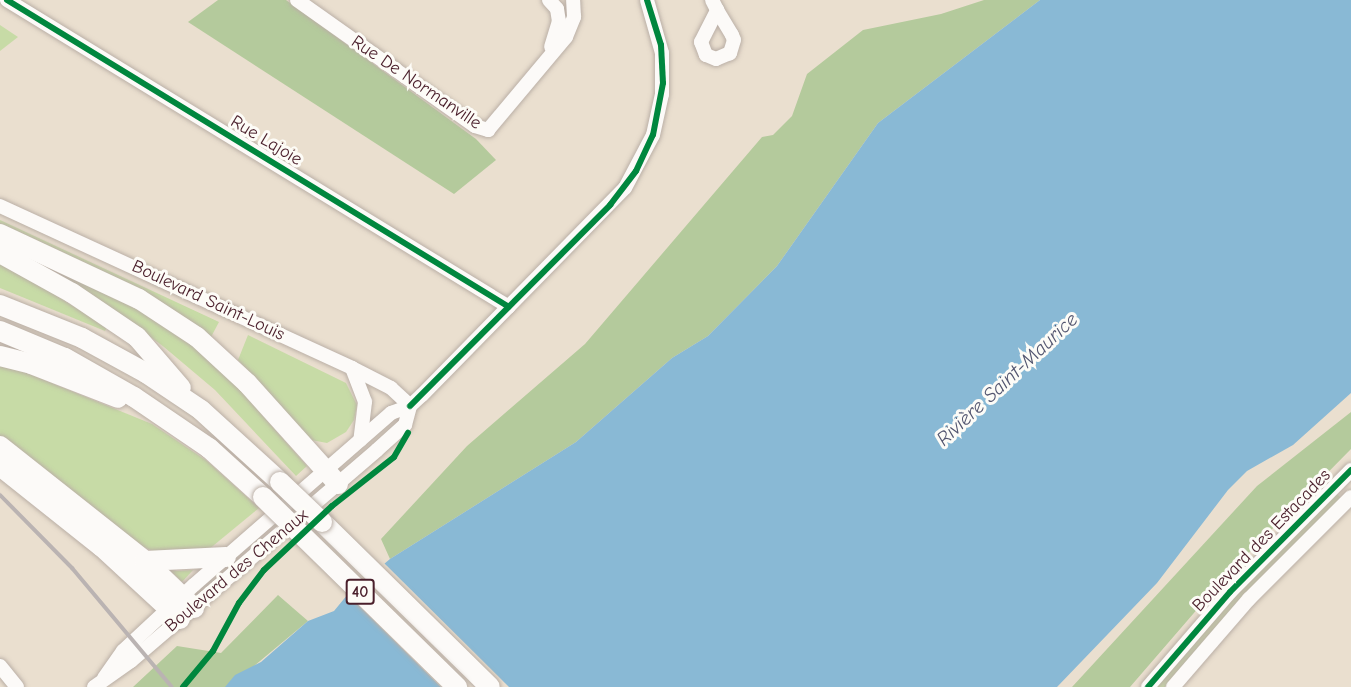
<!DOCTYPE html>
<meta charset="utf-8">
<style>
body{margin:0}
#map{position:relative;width:1351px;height:687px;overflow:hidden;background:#eadfcf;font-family:"Comic Neue",sans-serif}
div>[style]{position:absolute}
.green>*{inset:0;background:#c7dba6}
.forest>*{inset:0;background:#b4ca9c}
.water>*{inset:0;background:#89b9d5}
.pier>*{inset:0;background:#eadfcf}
.roads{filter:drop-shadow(0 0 2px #baafa6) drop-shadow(0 0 2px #baafa6)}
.minor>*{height:14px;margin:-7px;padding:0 7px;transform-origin:7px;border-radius:7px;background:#fcfaf8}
.highway>*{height:20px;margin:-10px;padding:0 10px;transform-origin:10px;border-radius:10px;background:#fcfaf8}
.rail>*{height:4px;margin:-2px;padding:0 2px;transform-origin:2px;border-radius:2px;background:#bab3b2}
.bridges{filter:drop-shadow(0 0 2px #baafa6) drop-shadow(0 0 2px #baafa6)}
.highway-bridge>*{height:20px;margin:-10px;padding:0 10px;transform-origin:10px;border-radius:10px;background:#fcfaf8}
.cycleway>*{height:6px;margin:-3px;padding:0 3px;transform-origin:3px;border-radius:3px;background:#00873e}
span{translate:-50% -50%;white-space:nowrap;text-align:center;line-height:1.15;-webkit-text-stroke:6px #fdfcf7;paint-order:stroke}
.shield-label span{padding:2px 4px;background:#fdfcf7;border:2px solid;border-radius:4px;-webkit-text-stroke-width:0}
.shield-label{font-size:16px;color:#4a1f2b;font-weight:700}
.street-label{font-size:18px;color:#4a1f2b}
.water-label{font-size:20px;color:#535670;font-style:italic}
</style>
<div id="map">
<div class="green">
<i style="clip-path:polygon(0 25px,18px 37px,0 51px)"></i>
<i style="clip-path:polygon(0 220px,219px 322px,211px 337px,154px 297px,0 224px)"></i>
<i style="clip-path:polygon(25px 253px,116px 294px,207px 353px,307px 466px,296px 476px,215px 390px,164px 347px,125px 318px,24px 257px)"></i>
<i style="clip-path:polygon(0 261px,107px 327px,105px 331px,0 288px)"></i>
<i style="clip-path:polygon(248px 335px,346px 383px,357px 405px,354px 420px,346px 432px,327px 443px,311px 440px,238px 360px)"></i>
<i style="clip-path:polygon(0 362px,152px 424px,207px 461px,259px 508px,208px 550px,155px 552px,137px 544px,0 436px)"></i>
<i style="clip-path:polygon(1336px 493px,1342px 499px,1240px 600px,1165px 687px,1155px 687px,1239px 590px)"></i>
<i style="clip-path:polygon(170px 570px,177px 571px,193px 570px,182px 582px)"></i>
</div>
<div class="forest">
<i style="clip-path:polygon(218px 0,286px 0,476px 139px,496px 160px,454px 194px,188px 22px)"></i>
<i style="clip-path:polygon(984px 0,1040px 0,878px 123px,777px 266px,708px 336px,672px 358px,576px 442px,390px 559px,381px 539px,467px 446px,585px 344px,762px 137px,773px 135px,792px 116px,807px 74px,863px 30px,941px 14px)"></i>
<i style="clip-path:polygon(1351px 412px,1351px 449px,1225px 577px,1130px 687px,1072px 687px,1257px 486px)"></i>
<i style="clip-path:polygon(278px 595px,308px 621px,229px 687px,133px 687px,177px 646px,221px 653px)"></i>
</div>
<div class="water">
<i style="clip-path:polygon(1040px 0,1351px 0,1351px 393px,1293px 445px,1247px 471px,1228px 490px,1157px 583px,1057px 687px,225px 687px,235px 675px,261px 662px,308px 621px,334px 611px,348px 594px,390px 559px,576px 442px,672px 358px,708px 336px,777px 266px,878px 123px)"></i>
</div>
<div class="pier">
<i style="clip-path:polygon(383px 562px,509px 687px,441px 687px,345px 592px)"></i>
</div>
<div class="roads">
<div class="minor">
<i style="left:7px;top:0;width:588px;rotate:31.45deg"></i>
<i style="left:297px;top:0;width:218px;rotate:35.3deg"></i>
<i style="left:475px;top:126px;width:14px;rotate:17deg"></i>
<i style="left:488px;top:130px;width:121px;rotate:-50deg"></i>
<i style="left:566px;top:37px;width:22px;rotate:-68deg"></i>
<i style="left:574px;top:17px;width:17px;rotate:-93deg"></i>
<i style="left:549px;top:0;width:12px;rotate:48deg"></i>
<i style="left:557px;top:9px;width:12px;rotate:81deg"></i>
<i style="left:559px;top:21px;width:27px;rotate:107deg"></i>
<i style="left:712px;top:0;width:11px;rotate:63deg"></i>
<i style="left:717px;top:10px;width:29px;rotate:59deg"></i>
<i style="left:732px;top:35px;width:5px;rotate:68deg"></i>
<i style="left:734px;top:40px;width:14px;rotate:107deg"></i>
<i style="left:730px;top:53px;width:15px;rotate:157deg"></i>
<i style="left:716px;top:59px;width:11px;rotate:-158deg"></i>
<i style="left:706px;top:55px;width:14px;rotate:-111deg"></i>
<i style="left:701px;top:42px;width:36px;rotate:-63deg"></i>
<i style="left:0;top:206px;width:387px;rotate:24.7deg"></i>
<i style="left:352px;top:368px;width:44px;rotate:27.1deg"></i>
<i style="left:391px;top:388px;width:26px;rotate:43deg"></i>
<i style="left:352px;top:368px;width:36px;rotate:69deg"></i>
<i style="left:365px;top:402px;width:38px;rotate:97deg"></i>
<i style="left:0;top:666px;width:27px;rotate:51deg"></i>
<i style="left:104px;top:678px;width:33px;rotate:-55deg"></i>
<i style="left:123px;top:651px;width:97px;rotate:-42.9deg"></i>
<i style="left:194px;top:585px;width:262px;rotate:-41.1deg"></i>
<i style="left:391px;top:413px;width:20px;rotate:-20deg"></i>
<i style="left:410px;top:406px;width:16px;rotate:-43deg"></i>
<i style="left:422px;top:395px;width:290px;rotate:-45.6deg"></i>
<i style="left:625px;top:188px;width:60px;rotate:-62.2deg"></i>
<i style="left:653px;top:135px;width:42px;rotate:-77.6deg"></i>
<i style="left:662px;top:94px;width:41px;rotate:-90deg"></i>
<i style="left:662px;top:53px;width:55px;rotate:-105.8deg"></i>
<i style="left:94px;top:687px;width:45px;rotate:-35.1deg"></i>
<i style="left:131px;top:661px;width:324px;rotate:-40.6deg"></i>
<i style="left:377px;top:450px;width:38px;rotate:-42deg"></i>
<i style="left:405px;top:425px;width:20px;rotate:-75deg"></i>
<i style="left:1148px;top:687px;width:125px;rotate:-49.2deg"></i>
<i style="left:1230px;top:592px;width:172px;rotate:-45.2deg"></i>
<i style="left:1173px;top:687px;width:116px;rotate:-49.2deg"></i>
<i style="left:1249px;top:599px;width:144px;rotate:-45deg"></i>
</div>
<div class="highway">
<i style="left:0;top:234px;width:153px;rotate:25.1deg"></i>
<i style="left:139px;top:299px;width:69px;rotate:33.2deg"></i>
<i style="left:197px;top:337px;width:68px;rotate:42.6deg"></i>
<i style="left:247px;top:383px;width:136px;rotate:48deg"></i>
<i style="left:0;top:253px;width:82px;rotate:29.1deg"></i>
<i style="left:72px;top:293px;width:78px;rotate:34.1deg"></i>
<i style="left:137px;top:337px;width:67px;rotate:49.2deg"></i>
<i style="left:0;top:305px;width:88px;rotate:21.9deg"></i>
<i style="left:82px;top:338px;width:73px;rotate:28.7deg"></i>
<i style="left:146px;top:373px;width:66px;rotate:33.9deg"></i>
<i style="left:201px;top:410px;width:107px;rotate:42.3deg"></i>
<i style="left:0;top:331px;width:70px;rotate:22.6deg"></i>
<i style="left:65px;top:358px;width:79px;rotate:29.5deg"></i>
<i style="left:134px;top:397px;width:91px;rotate:34.2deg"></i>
<i style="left:209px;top:448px;width:73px;rotate:42.2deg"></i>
<i style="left:0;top:356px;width:32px;rotate:14deg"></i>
<i style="left:31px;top:364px;width:93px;rotate:21.3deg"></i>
<i style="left:0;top:446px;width:185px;rotate:38.4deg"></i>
<i style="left:145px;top:561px;width:68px;rotate:43.8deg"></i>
<i style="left:0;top:466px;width:130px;rotate:38.5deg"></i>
<i style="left:102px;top:547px;width:106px;rotate:42.7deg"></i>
<i style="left:322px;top:522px;width:235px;rotate:44.5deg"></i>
<i style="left:145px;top:561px;width:81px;rotate:-2.8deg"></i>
</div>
</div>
<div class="rail">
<i style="left:0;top:495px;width:103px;rotate:45.4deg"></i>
<i style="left:72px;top:568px;width:155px;rotate:50deg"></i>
</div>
<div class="bridges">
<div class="highway-bridge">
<i style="left:280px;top:482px;width:58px;rotate:43.6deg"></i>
<i style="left:263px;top:497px;width:272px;rotate:44.4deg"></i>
</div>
</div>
<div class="cycleway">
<i style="left:7px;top:0;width:588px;rotate:31.45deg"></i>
<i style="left:410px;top:406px;width:284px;rotate:-45.1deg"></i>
<i style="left:610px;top:205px;width:43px;rotate:-52.6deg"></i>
<i style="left:636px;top:171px;width:40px;rotate:-65deg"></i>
<i style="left:653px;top:135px;width:53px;rotate:-79.1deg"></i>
<i style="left:663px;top:83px;width:38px;rotate:-93deg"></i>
<i style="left:661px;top:45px;width:47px;rotate:-107.3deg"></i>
<i style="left:183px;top:687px;width:47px;rotate:-50.2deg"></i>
<i style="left:213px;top:651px;width:55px;rotate:-61.6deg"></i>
<i style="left:239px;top:603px;width:41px;rotate:-52.9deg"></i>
<i style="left:264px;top:570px;width:93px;rotate:-43.3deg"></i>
<i style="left:332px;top:506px;width:79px;rotate:-38.3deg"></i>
<i style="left:394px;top:457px;width:28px;rotate:-60deg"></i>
<i style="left:1148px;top:687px;width:125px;rotate:-49.2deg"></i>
<i style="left:1230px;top:592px;width:172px;rotate:-45.2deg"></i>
</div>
<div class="shield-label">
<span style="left:360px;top:592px">40</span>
</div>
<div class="street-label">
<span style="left:416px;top:83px;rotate:34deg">Rue De Normanville</span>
<span style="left:266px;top:141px;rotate:31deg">Rue Lajoie</span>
<span style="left:208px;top:301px;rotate:25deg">Boulevard Saint-Louis</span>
<span style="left:1262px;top:541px;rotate:-46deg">Boulevard des Estacades</span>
<span style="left:237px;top:571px;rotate:-40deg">Boulevard des Chenaux</span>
</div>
<div class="water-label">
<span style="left:1007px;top:379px;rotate:-43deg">Rivière Saint-Maurice</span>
</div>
</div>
